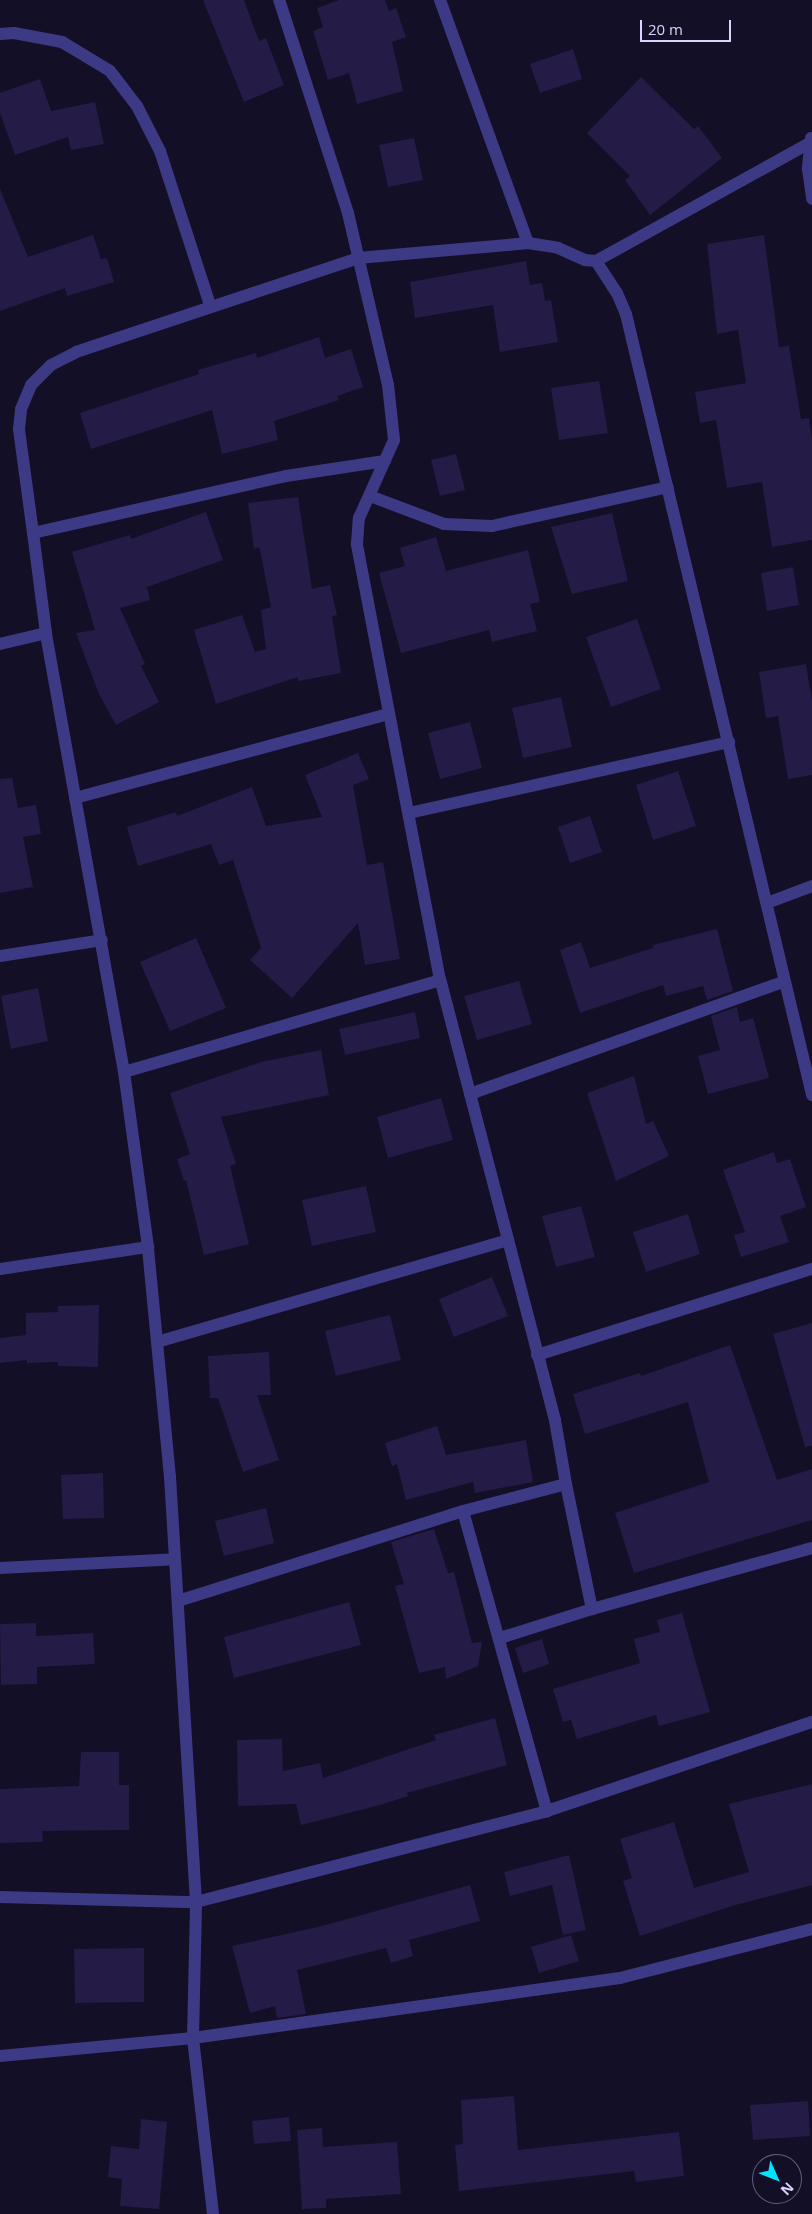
<!DOCTYPE html>
<style>
body{margin:0}
#map{position:relative;width:812px;height:2214px;overflow:hidden;background:#130f26;font-family:"Open Sans",sans-serif}
div>[style]{position:absolute}
.building>*{inset:0;background:#241b47}
.minor>*{height:12px;margin:-6px;padding:0 6px;transform-origin:6px;border-radius:6px;background:#3d3a85}
span{translate:-50% -50%;white-space:nowrap;text-align:center;line-height:1.15;-webkit-text-stroke:4px #130f26;paint-order:stroke}
.north{position:absolute;left:752px;top:2154px;width:50px;height:50px;box-sizing:border-box;background:#130f26;border:1px solid #625e7d;border-radius:50%;rotate:134deg;font-size:14px;font-weight:700;line-height:20px;text-align:center;color:#d9d4ff}
.north::after{content:'';display:block;margin:auto;width:18px;height:22px;background:#00e5ff;clip-path:polygon(50% 0,100% 100%,50% 72%,0 100%)}
.scale{position:absolute;left:640px;top:20px;width:91px;height:22px;box-sizing:border-box;border:2px solid #d9d4ff;border-top:0;padding-left:6px;font-size:15px;line-height:18px;white-space:nowrap;color:#d9d4ff;-webkit-text-stroke:4px #130f26;paint-order:stroke}
</style>
<div id="map">
<div class="building">
<i style="clip-path:polygon(203px 0,244px 0,259px 41px,266px 38px,284px 85px,244px 102px)"></i>
<i style="clip-path:polygon(339px 0,385px 0,389px 11px,396px 8px,406px 37px,392px 42px,403px 91px,357px 104px,349px 73px,328px 80px,313px 31px,323px 27px,317px 8px)"></i>
<i style="clip-path:polygon(573px 49px,582px 79px,540px 93px,530px 64px)"></i>
<i style="clip-path:polygon(641px 77px,694px 129px,698px 126px,722px 158px,650px 215px,625px 180px,630px 176px,587px 133px)"></i>
<i style="clip-path:polygon(40px 79px,51px 111px,95px 102px,104px 144px,71px 150px,68px 137px,15px 155px,0 113px,0 93px)"></i>
<i style="clip-path:polygon(414px 138px,423px 180px,388px 187px,379px 145px)"></i>
<i style="clip-path:polygon(0 189px,28px 257px,93px 235px,101px 259px,107px 258px,114px 282px,67px 296px,65px 288px,0 311px)"></i>
<i style="clip-path:polygon(764px 235px,779px 347px,789px 346px,801px 419px,809px 418px,812px 440px,812px 540px,772px 547px,762px 482px,727px 488px,716px 420px,700px 423px,695px 392px,746px 383px,738px 330px,717px 334px,707px 244px)"></i>
<i style="clip-path:polygon(526px 261px,530px 285px,542px 283px,545px 301px,551px 300px,558px 342px,500px 352px,493px 305px,415px 318px,410px 282px)"></i>
<i style="clip-path:polygon(319px 337px,325px 358px,351px 349px,363px 387px,337px 396px,339px 400px,274px 421px,278px 440px,222px 454px,212px 410px,91px 449px,80px 413px,199px 374px,198px 370px,256px 353px,257px 358px)"></i>
<i style="clip-path:polygon(599px 381px,608px 433px,559px 440px,551px 388px)"></i>
<i style="clip-path:polygon(456px 454px,465px 490px,440px 496px,431px 460px)"></i>
<i style="clip-path:polygon(298px 497px,312px 589px,330px 585px,337px 615px,332px 616px,341px 673px,298px 681px,298px 677px,216px 704px,194px 630px,242px 615px,255px 652px,266px 649px,261px 610px,271px 607px,260px 550px,259px 547px,254px 549px,248px 503px)"></i>
<i style="clip-path:polygon(206px 512px,223px 560px,147px 587px,150px 600px,120px 608px,145px 664px,141px 666px,159px 702px,116px 725px,99px 694px,76px 633px,95px 630px,72px 552px,130px 535px,131px 539px)"></i>
<i style="clip-path:polygon(612px 513px,628px 581px,572px 594px,551px 527px)"></i>
<i style="clip-path:polygon(436px 537px,446px 571px,528px 550px,540px 602px,530px 604px,537px 631px,492px 642px,489px 630px,401px 653px,379px 573px,405px 566px,400px 548px)"></i>
<i style="clip-path:polygon(793px 567px,799px 605px,767px 611px,761px 573px)"></i>
<i style="clip-path:polygon(637px 619px,661px 689px,611px 707px,586px 637px)"></i>
<i style="clip-path:polygon(806px 664px,812px 701px,812px 775px,788px 779px,778px 716px,766px 718px,759px 672px)"></i>
<i style="clip-path:polygon(561px 697px,572px 747px,523px 758px,512px 708px)"></i>
<i style="clip-path:polygon(470px 722px,482px 768px,440px 779px,428px 733px)"></i>
<i style="clip-path:polygon(358px 753px,369px 779px,353px 785px,367px 865px,383px 862px,400px 959px,365px 965px,358px 923px,292px 998px,250px 960px,261px 948px,233px 860px,219px 865px,211px 844px,138px 866px,127px 827px,176px 812px,177px 816px,252px 787px,266px 826px,322px 817px,305px 775px)"></i>
<i style="clip-path:polygon(678px 771px,696px 826px,653px 840px,636px 785px)"></i>
<i style="clip-path:polygon(12px 778px,18px 808px,36px 805px,41px 834px,23px 837px,33px 887px,0 893px,0 779px)"></i>
<i style="clip-path:polygon(590px 816px,602px 852px,570px 863px,558px 827px)"></i>
<i style="clip-path:polygon(717px 929px,733px 991px,707px 1000px,703px 986px,666px 996px,663px 985px,580px 1013px,560px 950px,581px 942px,590px 968px,653px 948px,653px 945px)"></i>
<i style="clip-path:polygon(196px 938px,226px 1008px,170px 1031px,140px 962px)"></i>
<i style="clip-path:polygon(519px 981px,532px 1024px,477px 1040px,464px 996px)"></i>
<i style="clip-path:polygon(38px 988px,48px 1041px,11px 1049px,1px 996px)"></i>
<i style="clip-path:polygon(737px 1007px,740px 1022px,753px 1018px,769px 1078px,708px 1094px,698px 1056px,720px 1050px,711px 1016px)"></i>
<i style="clip-path:polygon(415px 1012px,420px 1038px,345px 1055px,339px 1029px)"></i>
<i style="clip-path:polygon(321px 1050px,329px 1095px,221px 1117px,236px 1164px,230px 1166px,249px 1244px,204px 1255px,186px 1180px,184px 1181px,177px 1159px,190px 1154px,170px 1093px,261px 1062px)"></i>
<i style="clip-path:polygon(634px 1076px,646px 1124px,653px 1121px,669px 1156px,616px 1181px,587px 1093px)"></i>
<i style="clip-path:polygon(441px 1098px,453px 1140px,388px 1158px,377px 1117px)"></i>
<i style="clip-path:polygon(774px 1152px,777px 1163px,790px 1159px,806px 1207px,780px 1216px,789px 1242px,741px 1257px,734px 1235px,745px 1232px,723px 1170px)"></i>
<i style="clip-path:polygon(366px 1186px,376px 1232px,312px 1246px,302px 1200px)"></i>
<i style="clip-path:polygon(581px 1206px,595px 1257px,556px 1267px,542px 1216px)"></i>
<i style="clip-path:polygon(688px 1214px,700px 1254px,646px 1272px,633px 1232px)"></i>
<i style="clip-path:polygon(492px 1277px,508px 1316px,454px 1337px,439px 1299px)"></i>
<i style="clip-path:polygon(99px 1305px,98px 1367px,58px 1366px,58px 1362px,27px 1363px,27px 1360px,0 1363px,0 1338px,26px 1335px,26px 1313px,58px 1312px,58px 1306px)"></i>
<i style="clip-path:polygon(390px 1315px,401px 1360px,336px 1376px,325px 1331px)"></i>
<i style="clip-path:polygon(812px 1323px,812px 1446px,805px 1447px,773px 1334px)"></i>
<i style="clip-path:polygon(730px 1345px,777px 1480px,812px 1469px,812px 1520px,634px 1573px,615px 1513px,709px 1482px,688px 1402px,585px 1434px,573px 1394px,640px 1373px,641px 1376px)"></i>
<i style="clip-path:polygon(269px 1352px,271px 1395px,257px 1395px,279px 1460px,243px 1472px,218px 1398px,210px 1398px,208px 1356px)"></i>
<i style="clip-path:polygon(437px 1426px,446px 1455px,526px 1440px,533px 1482px,475px 1493px,473px 1482px,406px 1500px,397px 1464px,392px 1466px,385px 1443px)"></i>
<i style="clip-path:polygon(103px 1473px,104px 1518px,63px 1519px,61px 1475px)"></i>
<i style="clip-path:polygon(266px 1508px,274px 1543px,224px 1556px,215px 1521px)"></i>
<i style="clip-path:polygon(434px 1529px,448px 1573px,454px 1572px,472px 1643px,482px 1642px,478px 1666px,446px 1679px,445px 1667px,419px 1673px,395px 1586px,404px 1584px,391px 1542px)"></i>
<i style="clip-path:polygon(349px 1602px,361px 1645px,234px 1678px,224px 1637px)"></i>
<i style="clip-path:polygon(682px 1613px,710px 1712px,659px 1726px,656px 1715px,577px 1739px,571px 1720px,563px 1722px,553px 1689px,640px 1663px,634px 1639px,660px 1632px,657px 1620px)"></i>
<i style="clip-path:polygon(36px 1623px,36px 1636px,93px 1633px,95px 1664px,37px 1667px,37px 1684px,1px 1685px,0 1624px)"></i>
<i style="clip-path:polygon(542px 1639px,549px 1664px,523px 1673px,515px 1648px)"></i>
<i style="clip-path:polygon(495px 1718px,507px 1765px,407px 1793px,408px 1796px,380px 1805px,301px 1825px,296px 1804px,238px 1806px,237px 1740px,282px 1739px,283px 1771px,320px 1763px,323px 1778px,436px 1740px,434px 1735px)"></i>
<i style="clip-path:polygon(81px 1752px,119px 1752px,119px 1785px,129px 1785px,129px 1830px,42px 1831px,43px 1842px,0 1843px,0 1789px,79px 1786px)"></i>
<i style="clip-path:polygon(812px 1784px,812px 1885px,732px 1906px,640px 1936px,623px 1881px,632px 1878px,620px 1839px,674px 1822px,694px 1888px,749px 1872px,729px 1804px)"></i>
<i style="clip-path:polygon(569px 1855px,586px 1930px,563px 1935px,552px 1885px,510px 1896px,504px 1872px)"></i>
<i style="clip-path:polygon(470px 1885px,480px 1921px,409px 1940px,413px 1956px,391px 1963px,386px 1948px,297px 1970px,306px 2014px,277px 2018px,275px 2006px,250px 2013px,232px 1946px,322px 1926px)"></i>
<i style="clip-path:polygon(571px 1935px,579px 1961px,539px 1973px,531px 1947px)"></i>
<i style="clip-path:polygon(144px 1948px,144px 2002px,75px 2003px,74px 1949px)"></i>
<i style="clip-path:polygon(514px 2096px,518px 2150px,679px 2132px,684px 2176px,636px 2182px,634px 2171px,459px 2191px,455px 2145px,463px 2144px,461px 2100px)"></i>
<i style="clip-path:polygon(808px 2101px,810px 2136px,753px 2140px,750px 2105px)"></i>
<i style="clip-path:polygon(289px 2117px,291px 2141px,254px 2144px,252px 2121px)"></i>
<i style="clip-path:polygon(141px 2119px,167px 2122px,159px 2209px,120px 2206px,122px 2179px,108px 2177px,111px 2146px,139px 2149px)"></i>
<i style="clip-path:polygon(322px 2128px,323px 2147px,397px 2142px,401px 2194px,326px 2199px,326px 2208px,302px 2209px,297px 2130px)"></i>
</div>
<div class="minor">
<i style="left:440px;top:0;width:258px;rotate:70.1deg"></i>
<i style="left:0;top:34px;width:14px;rotate:-4deg"></i>
<i style="left:14px;top:33px;width:49px;rotate:10.6deg"></i>
<i style="left:62px;top:42px;width:56px;rotate:31.1deg"></i>
<i style="left:110px;top:71px;width:44px;rotate:52.4deg"></i>
<i style="left:137px;top:106px;width:51px;rotate:62.9deg"></i>
<i style="left:160px;top:151px;width:162px;rotate:72deg"></i>
<i style="left:811px;top:138px;width:31px;rotate:96deg"></i>
<i style="left:808px;top:169px;width:30px;rotate:82deg"></i>
<i style="left:596px;top:261px;width:242px;rotate:-28.9deg"></i>
<i style="left:370px;top:496px;width:79px;rotate:20.7deg"></i>
<i style="left:444px;top:524px;width:48px;rotate:2.4deg"></i>
<i style="left:492px;top:526px;width:180px;rotate:-12.5deg"></i>
<i style="left:33px;top:533px;width:259px;rotate:-12.7deg"></i>
<i style="left:286px;top:476px;width:100px;rotate:-8.6deg"></i>
<i style="left:0;top:644px;width:47px;rotate:-13.4deg"></i>
<i style="left:75px;top:798px;width:325px;rotate:-15deg"></i>
<i style="left:409px;top:813px;width:328px;rotate:-12.5deg"></i>
<i style="left:767px;top:903px;width:48px;rotate:-20.7deg"></i>
<i style="left:0;top:956px;width:103px;rotate:-8.9deg"></i>
<i style="left:124px;top:1072px;width:329px;rotate:-16.2deg"></i>
<i style="left:470px;top:1094px;width:332px;rotate:-19.7deg"></i>
<i style="left:0;top:1269px;width:150px;rotate:-8.5deg"></i>
<i style="left:157px;top:1342px;width:365px;rotate:-16.2deg"></i>
<i style="left:537px;top:1355px;width:288px;rotate:-17.4deg"></i>
<i style="left:566px;top:1484px;width:128px;rotate:78.3deg"></i>
<i style="left:463px;top:1511px;width:312px;rotate:74.4deg"></i>
<i style="left:0;top:1568px;width:175px;rotate:-2.9deg"></i>
<i style="left:178px;top:1601px;width:299px;rotate:-17.5deg"></i>
<i style="left:463px;top:1511px;width:106px;rotate:-14.7deg"></i>
<i style="left:566px;top:1484px;width:65px;rotate:-99.8deg"></i>
<i style="left:555px;top:1420px;width:455px;rotate:-104.6deg"></i>
<i style="left:440px;top:980px;width:444px;rotate:-100.8deg"></i>
<i style="left:357px;top:544px;width:26px;rotate:-86deg"></i>
<i style="left:359px;top:518px;width:85px;rotate:-65.8deg"></i>
<i style="left:394px;top:440px;width:55px;rotate:-96.2deg"></i>
<i style="left:388px;top:385px;width:177px;rotate:-103.1deg"></i>
<i style="left:348px;top:213px;width:224px;rotate:-107.9deg"></i>
<i style="left:500px;top:1638px;width:96px;rotate:-17.5deg"></i>
<i style="left:592px;top:1609px;width:228px;rotate:-15.5deg"></i>
<i style="left:0;top:1897px;width:196px;rotate:1.5deg"></i>
<i style="left:196px;top:1902px;width:363px;rotate:-14.5deg"></i>
<i style="left:547px;top:1811px;width:280px;rotate:-18.6deg"></i>
<i style="left:0;top:2056px;width:194px;rotate:-5.3deg"></i>
<i style="left:193px;top:2038px;width:431px;rotate:-8deg"></i>
<i style="left:620px;top:1978px;width:198px;rotate:-14.3deg"></i>
<i style="left:213px;top:2214px;width:177px;rotate:-96.5deg"></i>
<i style="left:193px;top:2038px;width:136px;rotate:-88.7deg"></i>
<i style="left:196px;top:1902px;width:426px;rotate:-93.5deg"></i>
<i style="left:170px;top:1477px;width:231px;rotate:-95.5deg"></i>
<i style="left:148px;top:1247px;width:177px;rotate:-97.8deg"></i>
<i style="left:124px;top:1072px;width:446px;rotate:-100.1deg"></i>
<i style="left:46px;top:633px;width:101px;rotate:-97.4deg"></i>
<i style="left:33px;top:533px;width:105px;rotate:-97.7deg"></i>
<i style="left:19px;top:429px;width:20px;rotate:-84deg"></i>
<i style="left:21px;top:409px;width:26px;rotate:-67deg"></i>
<i style="left:31px;top:385px;width:28px;rotate:-45deg"></i>
<i style="left:51px;top:365px;width:28px;rotate:-27deg"></i>
<i style="left:76px;top:352px;width:297px;rotate:-18.4deg"></i>
<i style="left:358px;top:258px;width:171px;rotate:-5deg"></i>
<i style="left:528px;top:243px;width:30px;rotate:9deg"></i>
<i style="left:558px;top:248px;width:30px;rotate:24deg"></i>
<i style="left:585px;top:260px;width:11px;rotate:5deg"></i>
<i style="left:596px;top:261px;width:38px;rotate:57deg"></i>
<i style="left:617px;top:293px;width:23px;rotate:67deg"></i>
<i style="left:626px;top:314px;width:803px;rotate:76.6deg"></i>
</div>
<div class="north">N</div>
<div class="scale">20 m</div>
</div>
